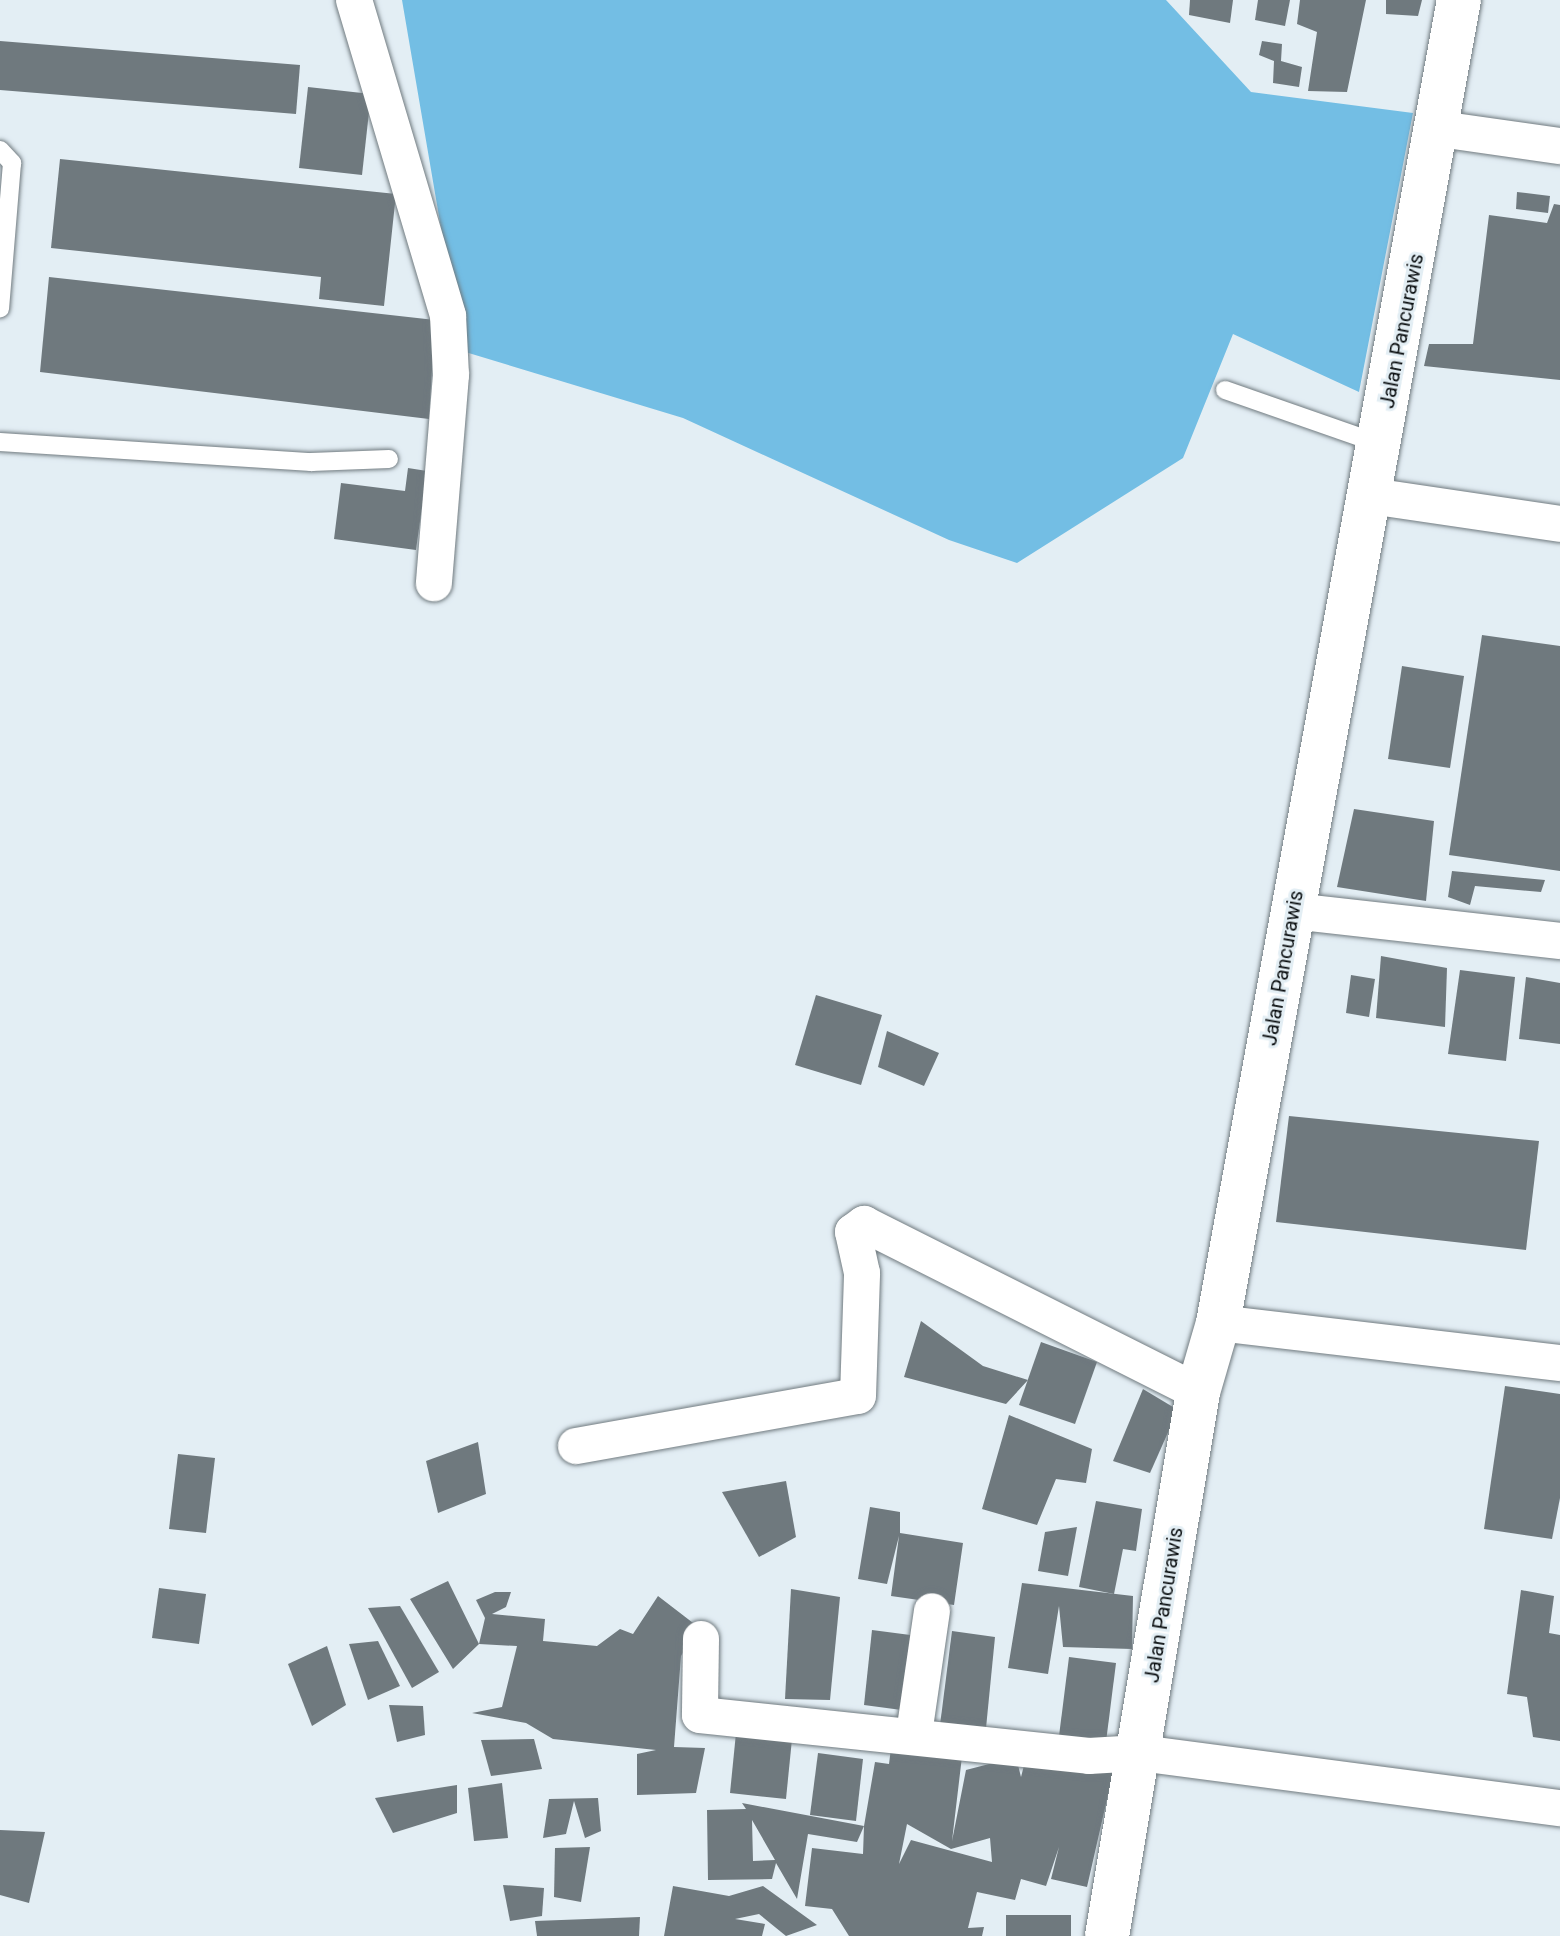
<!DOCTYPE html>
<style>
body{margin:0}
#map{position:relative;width:1560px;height:1936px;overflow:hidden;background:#e3eef4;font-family:Roboto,sans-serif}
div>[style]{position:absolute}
.forest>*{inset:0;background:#73bee4}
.building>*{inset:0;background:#6f797e}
.roads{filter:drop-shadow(0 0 2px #717b80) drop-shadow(0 0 2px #717b80)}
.lane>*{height:18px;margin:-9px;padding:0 9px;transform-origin:9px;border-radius:9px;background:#fff}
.street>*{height:36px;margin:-18px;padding:0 18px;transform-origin:18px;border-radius:18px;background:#fff}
.secondary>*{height:44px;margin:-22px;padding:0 22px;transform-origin:22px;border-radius:22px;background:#fff}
span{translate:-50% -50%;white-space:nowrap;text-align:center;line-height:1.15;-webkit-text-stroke:6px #e3eef4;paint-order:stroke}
.street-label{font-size:20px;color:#080c0e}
</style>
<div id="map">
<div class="forest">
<i style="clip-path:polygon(402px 0,1166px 0,1251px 92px,1413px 113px,1359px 392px,1233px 334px,1183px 458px,1017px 563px,949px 540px,683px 418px,462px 351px)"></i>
</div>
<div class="building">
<i style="clip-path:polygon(1190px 0,1233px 0,1230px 23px,1189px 15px)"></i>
<i style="clip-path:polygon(1258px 0,1290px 0,1285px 26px,1255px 20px)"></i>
<i style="clip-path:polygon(1300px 0,1366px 0,1347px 92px,1308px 91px,1317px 32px,1297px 24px)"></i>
<i style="clip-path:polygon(1386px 0,1422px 0,1418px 16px,1386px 14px)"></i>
<i style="clip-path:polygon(0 41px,300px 65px,296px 114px,0 90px)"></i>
<i style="clip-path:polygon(1262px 41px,1282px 44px,1281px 61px,1302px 67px,1299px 87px,1273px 83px,1274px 61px,1259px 55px)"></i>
<i style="clip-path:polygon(308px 87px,371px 94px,362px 175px,299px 168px)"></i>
<i style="clip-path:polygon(60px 159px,396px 194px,384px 306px,319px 299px,321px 277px,51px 248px)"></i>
<i style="clip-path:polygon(1517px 192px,1550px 196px,1548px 213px,1516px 209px)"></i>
<i style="clip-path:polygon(1554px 204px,1560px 205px,1560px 380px,1424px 366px,1429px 344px,1473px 344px,1489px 215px,1547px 223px)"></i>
<i style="clip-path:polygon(49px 277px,435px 320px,429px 419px,40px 372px)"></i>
<i style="clip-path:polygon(408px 468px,427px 471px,416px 550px,334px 539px,341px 483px,405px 491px)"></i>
<i style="clip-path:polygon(1482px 635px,1560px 646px,1560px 871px,1449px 855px)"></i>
<i style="clip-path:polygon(1402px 666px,1464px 676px,1450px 768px,1388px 759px)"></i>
<i style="clip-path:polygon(1354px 809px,1434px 821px,1426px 901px,1337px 887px)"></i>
<i style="clip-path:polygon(1452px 871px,1545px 880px,1541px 892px,1475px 886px,1470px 905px,1448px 897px)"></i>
<i style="clip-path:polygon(1381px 956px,1447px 968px,1445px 1027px,1376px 1018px)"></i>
<i style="clip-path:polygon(1460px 970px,1515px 977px,1506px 1061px,1448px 1054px)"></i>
<i style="clip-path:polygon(1351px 975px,1375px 979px,1369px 1017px,1346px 1013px)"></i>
<i style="clip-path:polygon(1526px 977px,1560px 983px,1560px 1044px,1519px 1039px)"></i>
<i style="clip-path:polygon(816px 995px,882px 1015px,861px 1085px,795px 1065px)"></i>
<i style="clip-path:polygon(887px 1031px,939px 1053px,924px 1086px,878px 1067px)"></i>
<i style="clip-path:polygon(1289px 1116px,1539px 1141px,1526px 1250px,1276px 1222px)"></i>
<i style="clip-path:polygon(921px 1321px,983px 1366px,1028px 1380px,1006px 1404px,904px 1377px)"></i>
<i style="clip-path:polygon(1041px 1342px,1097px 1362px,1075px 1424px,1019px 1405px)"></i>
<i style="clip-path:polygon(1505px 1386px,1560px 1394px,1560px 1498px,1552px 1539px,1484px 1529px)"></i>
<i style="clip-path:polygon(1143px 1389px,1178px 1410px,1150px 1473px,1113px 1461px)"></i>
<i style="clip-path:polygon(1009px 1415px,1092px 1449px,1086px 1483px,1056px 1479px,1037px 1525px,982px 1509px)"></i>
<i style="clip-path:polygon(478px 1442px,486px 1494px,438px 1513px,426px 1461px)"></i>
<i style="clip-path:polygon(178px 1454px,215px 1458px,206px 1533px,169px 1529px)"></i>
<i style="clip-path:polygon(786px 1481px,796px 1537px,759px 1557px,722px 1492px)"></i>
<i style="clip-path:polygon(1096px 1501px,1142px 1509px,1136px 1551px,1123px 1549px,1114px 1594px,1079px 1587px)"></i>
<i style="clip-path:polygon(870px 1507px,900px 1512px,900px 1533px,963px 1543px,954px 1605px,891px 1596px,899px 1536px,887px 1584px,858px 1579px)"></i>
<i style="clip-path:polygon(1077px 1527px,1068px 1576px,1038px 1571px,1045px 1532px)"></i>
<i style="clip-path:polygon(448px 1581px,479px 1644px,485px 1618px,476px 1600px,495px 1592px,511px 1592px,506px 1607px,492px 1614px,545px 1619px,543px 1641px,597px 1646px,620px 1629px,633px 1634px,658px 1596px,697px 1626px,681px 1656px,674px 1747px,705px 1748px,696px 1793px,637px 1795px,637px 1754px,656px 1750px,553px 1739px,526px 1723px,472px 1713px,502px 1707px,517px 1646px,479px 1644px,453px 1669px,410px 1599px)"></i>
<i style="clip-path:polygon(1022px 1583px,1133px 1596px,1132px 1649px,1063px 1647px,1059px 1606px,1048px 1674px,1008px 1668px)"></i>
<i style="clip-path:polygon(159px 1588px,206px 1594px,199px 1644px,152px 1638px)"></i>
<i style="clip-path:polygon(791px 1589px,840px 1597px,830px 1700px,785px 1699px)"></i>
<i style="clip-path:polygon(1521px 1590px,1554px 1596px,1549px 1633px,1560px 1635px,1560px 1741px,1533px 1737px,1527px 1697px,1507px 1694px)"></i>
<i style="clip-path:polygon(400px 1606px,439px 1672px,412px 1688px,368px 1608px)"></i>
<i style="clip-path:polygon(872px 1630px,918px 1636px,909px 1711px,864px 1705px)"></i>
<i style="clip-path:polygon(952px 1631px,995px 1637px,986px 1728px,940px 1725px)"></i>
<i style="clip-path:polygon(378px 1641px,400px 1686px,368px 1700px,349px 1644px)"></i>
<i style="clip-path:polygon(327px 1646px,346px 1705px,312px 1726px,288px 1664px)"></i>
<i style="clip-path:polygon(1069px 1657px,1116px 1663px,1106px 1742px,1059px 1736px)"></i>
<i style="clip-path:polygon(389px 1705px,423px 1706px,425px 1735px,397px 1742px)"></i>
<i style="clip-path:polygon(736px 1733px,792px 1739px,786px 1799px,730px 1793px)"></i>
<i style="clip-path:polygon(534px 1739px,542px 1769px,491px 1776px,481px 1740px)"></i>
<i style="clip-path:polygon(evenodd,892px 1740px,963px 1748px,952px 1841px,966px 1770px,1016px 1757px,1021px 1777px,1027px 1754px,1113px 1773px,1087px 1887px,1051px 1879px,1059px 1847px,1046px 1886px,1021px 1879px,1015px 1900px,977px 1892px,968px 1928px,984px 1927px,982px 1936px,849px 1936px,832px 1909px,805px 1906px,812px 1848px,863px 1854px,864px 1826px,857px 1842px,808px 1834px,797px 1899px,776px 1863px,772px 1879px,708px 1880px,707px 1810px,746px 1809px,742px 1803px,864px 1826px,875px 1762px,889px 1764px,892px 1740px,752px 1820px,775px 1860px,753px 1861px,752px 1820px,892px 1740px,907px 1824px,951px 1849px,990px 1838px,992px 1862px,911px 1840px,899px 1864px,907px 1824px)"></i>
<i style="clip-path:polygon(818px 1753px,863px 1759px,856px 1821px,810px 1815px)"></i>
<i style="clip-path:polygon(502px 1783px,508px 1838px,474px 1841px,468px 1788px)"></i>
<i style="clip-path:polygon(457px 1785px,457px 1813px,393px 1833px,375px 1798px)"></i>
<i style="clip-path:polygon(598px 1798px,601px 1831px,585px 1838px,574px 1801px,566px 1834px,543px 1838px,549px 1799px)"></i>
<i style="clip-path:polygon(0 1830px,45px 1832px,29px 1903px,0 1895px)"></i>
<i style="clip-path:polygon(590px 1847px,581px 1902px,554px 1897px,555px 1848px)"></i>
<i style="clip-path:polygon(503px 1885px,544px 1888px,542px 1916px,510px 1921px)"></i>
<i style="clip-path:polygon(673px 1886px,729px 1896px,763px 1886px,817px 1925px,786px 1936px,759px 1914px,735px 1919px,765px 1924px,762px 1936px,664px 1936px)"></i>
<i style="clip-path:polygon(1006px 1915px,1071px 1915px,1071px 1936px,1006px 1936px)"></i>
<i style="clip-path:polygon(640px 1917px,639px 1936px,537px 1936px,535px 1921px)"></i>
</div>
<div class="roads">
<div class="lane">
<i style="left:0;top:150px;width:18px;rotate:47deg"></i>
<i style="left:12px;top:163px;width:146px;rotate:94.7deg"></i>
<i style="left:1225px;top:390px;width:164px;rotate:19.2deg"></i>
<i style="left:0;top:442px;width:312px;rotate:3.7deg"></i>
<i style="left:311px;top:462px;width:78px;rotate:-2.2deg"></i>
</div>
<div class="street">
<i style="left:354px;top:0;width:330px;rotate:73.4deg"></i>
<i style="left:448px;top:316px;width:59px;rotate:87.1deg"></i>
<i style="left:451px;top:375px;width:209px;rotate:94.7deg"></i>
<i style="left:1440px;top:129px;width:121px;rotate:8.1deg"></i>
<i style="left:1371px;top:496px;width:191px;rotate:8.4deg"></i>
<i style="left:1293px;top:911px;width:269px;rotate:6.4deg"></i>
<i style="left:1218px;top:1323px;width:344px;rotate:6.7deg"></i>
<i style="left:576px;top:1446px;width:286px;rotate:-10.1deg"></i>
<i style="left:858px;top:1396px;width:123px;rotate:-88.1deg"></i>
<i style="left:862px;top:1273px;width:42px;rotate:-102.4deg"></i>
<i style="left:853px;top:1232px;width:14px;rotate:-36deg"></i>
<i style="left:864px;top:1224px;width:374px;rotate:26.7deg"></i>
<i style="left:701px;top:1639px;width:76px;rotate:90.8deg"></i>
<i style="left:700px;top:1715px;width:391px;rotate:6deg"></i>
<i style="left:1089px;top:1756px;width:51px;rotate:-3.4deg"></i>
<i style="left:1140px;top:1753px;width:424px;rotate:7.5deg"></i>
<i style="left:914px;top:1734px;width:124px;rotate:-81.7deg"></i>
</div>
<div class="secondary">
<i style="left:1107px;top:1936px;width:552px;rotate:-80.5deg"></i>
<i style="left:1198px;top:1392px;width:72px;rotate:-73.8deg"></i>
<i style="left:1218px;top:1323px;width:1345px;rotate:-79.68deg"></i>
</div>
</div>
<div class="street-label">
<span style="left:1402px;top:331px;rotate:-79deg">Jalan Pancurawis</span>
<span style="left:1283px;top:968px;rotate:-80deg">Jalan Pancurawis</span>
<span style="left:1164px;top:1605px;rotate:-81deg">Jalan Pancurawis</span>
</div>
</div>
